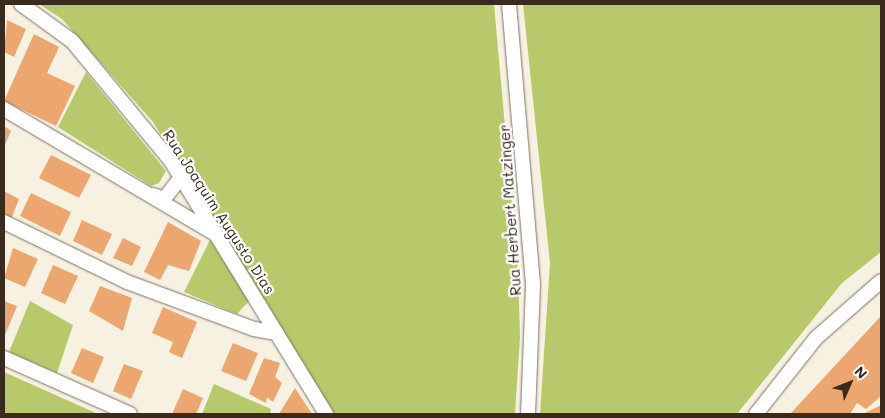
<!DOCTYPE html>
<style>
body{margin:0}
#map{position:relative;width:885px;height:418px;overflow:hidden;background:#f7f1e2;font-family:Mali,sans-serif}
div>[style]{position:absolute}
.green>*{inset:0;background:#b8c96c}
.building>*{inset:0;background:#eca771}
.roads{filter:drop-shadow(0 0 1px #7d7063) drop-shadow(0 0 1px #7d7063)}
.minor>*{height:14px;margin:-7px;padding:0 7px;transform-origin:7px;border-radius:7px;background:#fff}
span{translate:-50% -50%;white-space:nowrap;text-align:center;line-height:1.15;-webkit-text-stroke:4.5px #fff;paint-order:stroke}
.street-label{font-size:15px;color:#3b2a1e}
.frame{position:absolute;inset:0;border:5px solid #3b2a1e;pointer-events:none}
.north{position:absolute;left:825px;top:358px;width:50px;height:50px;-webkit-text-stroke:4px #fff;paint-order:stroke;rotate:46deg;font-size:14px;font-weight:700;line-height:20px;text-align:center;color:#3b2a1e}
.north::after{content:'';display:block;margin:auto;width:18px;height:22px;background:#3b2a1e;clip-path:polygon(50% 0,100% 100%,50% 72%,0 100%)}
</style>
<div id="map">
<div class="green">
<i style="clip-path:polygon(39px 4px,494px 4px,518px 272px,520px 337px,515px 414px,334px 414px,153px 122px,62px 19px)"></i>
<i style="clip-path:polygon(523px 4px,881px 4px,881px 252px,842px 283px,737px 414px,540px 414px,550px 263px)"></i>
<i style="clip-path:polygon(86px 72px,166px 171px,159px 183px,151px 186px,58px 127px)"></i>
<i style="clip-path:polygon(210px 240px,250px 300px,237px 314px,184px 292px)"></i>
<i style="clip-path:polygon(30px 301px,73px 325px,57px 373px,9px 352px)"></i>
<i style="clip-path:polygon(4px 372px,98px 414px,4px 414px)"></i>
<i style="clip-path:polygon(214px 384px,271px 409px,270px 414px,202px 414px)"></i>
</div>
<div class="building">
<i style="clip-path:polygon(7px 20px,26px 29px,14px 57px,4px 52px)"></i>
<i style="clip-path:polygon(34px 34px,59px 47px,47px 73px,75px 86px,56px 126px,4px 101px)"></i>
<i style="clip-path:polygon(4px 126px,11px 131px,4px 147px)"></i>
<i style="clip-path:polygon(51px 155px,91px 175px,79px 198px,39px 178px)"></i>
<i style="clip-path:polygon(4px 191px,19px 199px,11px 219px,4px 215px)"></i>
<i style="clip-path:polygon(31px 193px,71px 212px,60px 236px,20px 216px)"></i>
<i style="clip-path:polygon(82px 220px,112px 234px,102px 255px,73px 241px)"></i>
<i style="clip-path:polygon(168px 222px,201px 241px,189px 271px,168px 265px,160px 280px,144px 272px)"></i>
<i style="clip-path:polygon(123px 238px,141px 247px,132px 266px,113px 258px)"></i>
<i style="clip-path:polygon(13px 248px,38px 259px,25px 287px,4px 278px)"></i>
<i style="clip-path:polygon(53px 265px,78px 276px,65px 304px,41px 293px)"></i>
<i style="clip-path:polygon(100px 286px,132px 298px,123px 331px,89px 311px)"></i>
<i style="clip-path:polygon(4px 301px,17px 306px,5px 335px,4px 334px)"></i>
<i style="clip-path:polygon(163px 307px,197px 322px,182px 358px,169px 352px,173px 342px,152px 333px)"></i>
<i style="clip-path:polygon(881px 316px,881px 396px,866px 409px,857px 403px,850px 414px,790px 414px)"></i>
<i style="clip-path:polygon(233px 343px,258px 353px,246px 381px,221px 371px)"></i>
<i style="clip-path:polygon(82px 348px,104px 357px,93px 383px,71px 373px)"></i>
<i style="clip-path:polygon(264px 358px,280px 363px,275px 377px,282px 383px,273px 402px,267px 397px,266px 403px,249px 394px)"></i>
<i style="clip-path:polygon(124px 364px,143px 371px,131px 399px,113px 391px)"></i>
<i style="clip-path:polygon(295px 388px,312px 414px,279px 414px)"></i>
<i style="clip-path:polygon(183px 389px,203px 398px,196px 414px,172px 414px)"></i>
<i style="clip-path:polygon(881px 405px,881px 414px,863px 414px)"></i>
</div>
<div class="roads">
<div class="minor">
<i style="left:21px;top:4px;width:63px;rotate:36deg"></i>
<i style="left:72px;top:41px;width:156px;rotate:50.5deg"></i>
<i style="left:171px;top:161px;width:297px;rotate:58.5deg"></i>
<i style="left:509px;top:4px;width:282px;rotate:85.1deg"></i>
<i style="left:533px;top:285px;width:129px;rotate:92.2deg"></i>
<i style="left:4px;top:109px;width:244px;rotate:30.6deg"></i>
<i style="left:153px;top:195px;width:12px;rotate:20deg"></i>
<i style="left:164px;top:199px;width:28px;rotate:-52deg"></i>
<i style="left:4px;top:222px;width:137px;rotate:26deg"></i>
<i style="left:127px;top:282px;width:135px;rotate:20.3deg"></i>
<i style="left:254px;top:329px;width:23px;rotate:10deg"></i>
<i style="left:4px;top:358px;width:138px;rotate:24deg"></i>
<i style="left:756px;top:414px;width:97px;rotate:-51.7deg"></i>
<i style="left:816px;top:338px;width:86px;rotate:-41.2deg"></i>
</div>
</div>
<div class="street-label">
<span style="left:510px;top:210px;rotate:-94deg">Rua Herbert Matzinger</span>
<span style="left:219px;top:212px;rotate:57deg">Rua Joaquim Augusto Dias</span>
</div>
<div class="frame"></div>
<div class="north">N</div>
</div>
